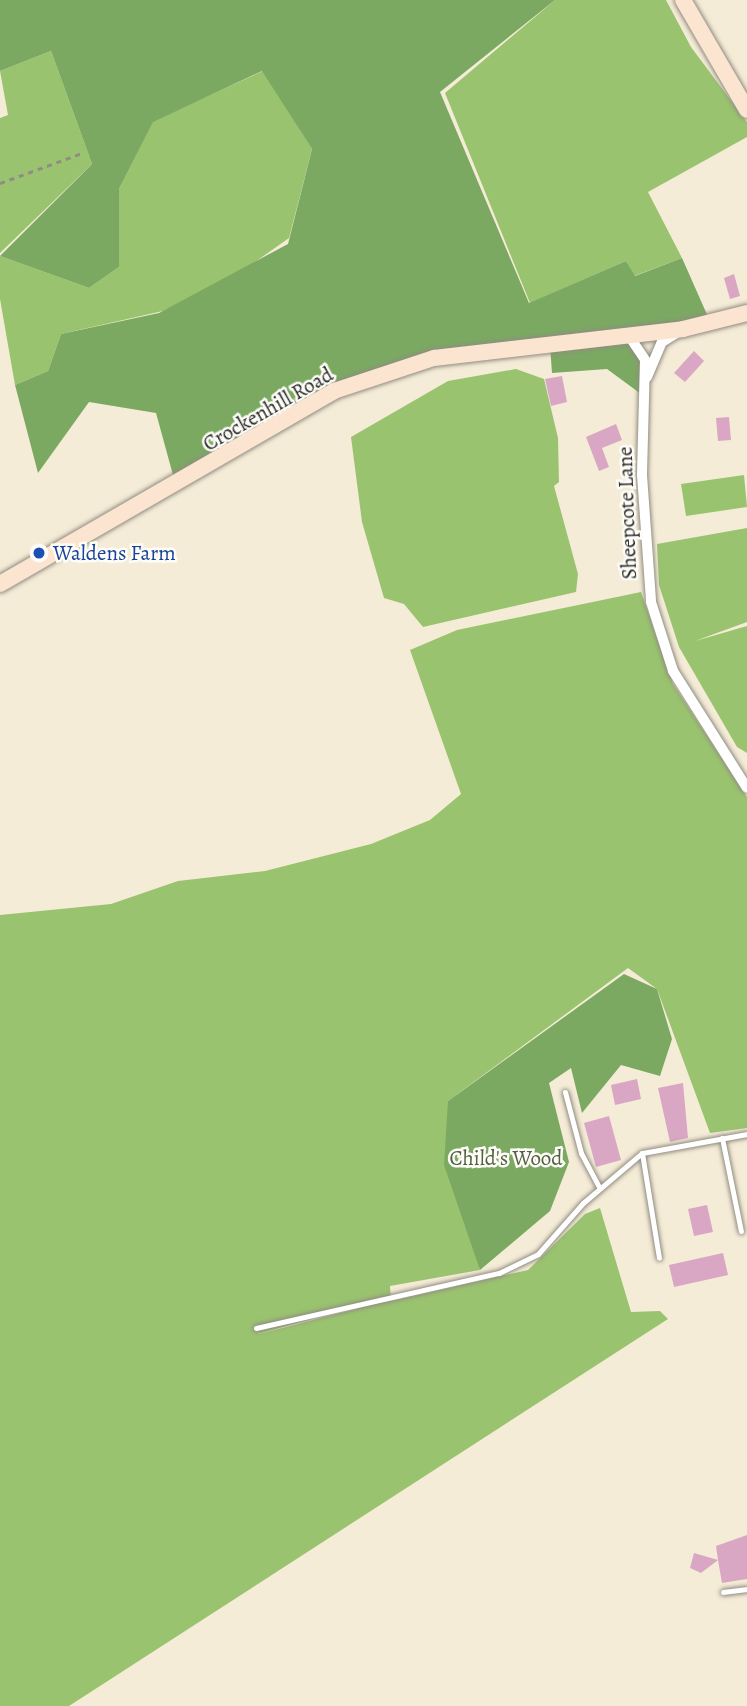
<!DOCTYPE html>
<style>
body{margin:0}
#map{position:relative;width:747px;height:1706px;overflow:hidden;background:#f5ecd7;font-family:Alegreya,serif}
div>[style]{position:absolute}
.green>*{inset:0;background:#9ac36f}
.forest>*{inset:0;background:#7ba962}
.building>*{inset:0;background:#d9a6c4}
.path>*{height:2.5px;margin-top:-1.25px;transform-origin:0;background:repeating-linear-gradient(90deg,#908c81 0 5px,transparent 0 10px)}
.roads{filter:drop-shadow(0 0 2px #908c81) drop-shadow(0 0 2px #908c81)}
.lane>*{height:5px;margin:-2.5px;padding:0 2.5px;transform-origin:2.5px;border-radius:2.5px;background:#fff}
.street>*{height:10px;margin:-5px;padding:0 5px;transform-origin:5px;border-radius:5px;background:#fff}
.secondary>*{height:16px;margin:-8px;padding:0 8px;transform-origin:8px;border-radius:8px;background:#fce5d0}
.dots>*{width:19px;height:19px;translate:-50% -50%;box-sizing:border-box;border:4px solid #fdfcf7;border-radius:50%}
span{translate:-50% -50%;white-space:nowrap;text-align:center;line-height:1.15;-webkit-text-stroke:5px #fdfcf7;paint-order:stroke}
.street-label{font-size:21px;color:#2b2b2b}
.transit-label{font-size:21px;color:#164399}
.left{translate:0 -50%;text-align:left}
.park-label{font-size:21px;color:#526043}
</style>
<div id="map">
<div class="green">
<i style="clip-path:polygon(555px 0,666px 0,691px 47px,747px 122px,747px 137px,648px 192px,682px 258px,634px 276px,626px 261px,530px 303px,445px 93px)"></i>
<i style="clip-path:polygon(51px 51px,92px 164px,0 253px,0 118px,8px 115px,0 71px)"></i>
<i style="clip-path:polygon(263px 71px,312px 149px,289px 238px,241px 272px,163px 311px,61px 334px,48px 371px,15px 385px,0 299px,0 256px,89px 288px,119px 267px,119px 189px,153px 121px)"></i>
<i style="clip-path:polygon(516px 369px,544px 379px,558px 438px,559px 482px,554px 486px,578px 574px,576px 592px,423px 627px,404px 604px,384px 598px,362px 522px,351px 437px,448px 381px)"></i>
<i style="clip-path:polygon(744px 475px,747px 507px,686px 516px,681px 484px)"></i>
<i style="clip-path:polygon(747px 528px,747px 622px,695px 641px,747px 626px,747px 753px,737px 747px,679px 647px,659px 585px,657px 544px)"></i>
<i style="clip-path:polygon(evenodd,641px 592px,673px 684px,747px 797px,747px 1128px,710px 1133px,657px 989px,628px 968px,448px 1101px,480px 1270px,390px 1286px,391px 1301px,528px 1270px,585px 1214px,600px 1208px,631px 1312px,660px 1311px,668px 1319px,69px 1706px,0 1706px,0 915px,111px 904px,178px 881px,265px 871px,371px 844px,430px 820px,461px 794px,410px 650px,457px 630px,641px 592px,379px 1303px,259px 1334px,258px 1334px,333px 1313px,379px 1303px)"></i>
</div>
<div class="forest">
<i style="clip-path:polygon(0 0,555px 0,440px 92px,529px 303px,626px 261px,635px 276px,682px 258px,709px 319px,432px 352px,173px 475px,156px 413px,89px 402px,38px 473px,15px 385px,48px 371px,61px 334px,159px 313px,288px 244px,312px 149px,262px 71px,153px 122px,119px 189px,119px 267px,89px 288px,0 256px,92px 164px,51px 51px,0 71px)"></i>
<i style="clip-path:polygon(625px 336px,641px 361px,641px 394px,607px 369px,552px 373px,550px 346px)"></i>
<i style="clip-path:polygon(624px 974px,657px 989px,672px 1039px,660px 1076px,621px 1065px,582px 1113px,571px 1068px,549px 1083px,569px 1162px,550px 1211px,480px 1270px,444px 1165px,448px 1101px)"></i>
</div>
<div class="building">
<i style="clip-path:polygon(734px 274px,740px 296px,730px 299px,724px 278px)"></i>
<i style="clip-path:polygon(694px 351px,704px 361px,685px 382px,674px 373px)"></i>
<i style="clip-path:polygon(562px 376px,567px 402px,551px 406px,545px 379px)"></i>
<i style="clip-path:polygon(729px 417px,731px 440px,718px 441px,716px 418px)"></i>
<i style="clip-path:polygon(616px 424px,622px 440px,602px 448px,609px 467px,599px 471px,586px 437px)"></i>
<i style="clip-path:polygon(637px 1079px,641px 1099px,615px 1105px,611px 1085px)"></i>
<i style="clip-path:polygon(683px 1083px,688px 1138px,670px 1142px,658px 1088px)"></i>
<i style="clip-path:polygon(609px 1116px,621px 1160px,596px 1167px,584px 1123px)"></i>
<i style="clip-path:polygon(707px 1205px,713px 1232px,694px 1236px,688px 1209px)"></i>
<i style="clip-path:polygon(723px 1253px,728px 1275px,674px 1287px,669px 1265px)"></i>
<i style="clip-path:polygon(747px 1535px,747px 1579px,722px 1583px,718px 1560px,701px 1573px,690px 1568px,694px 1553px,718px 1560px,716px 1546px)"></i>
</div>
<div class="path">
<i style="left:0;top:183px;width:87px;rotate:-20.1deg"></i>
</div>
<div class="roads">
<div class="lane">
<i style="left:565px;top:1092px;width:63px;rotate:75.3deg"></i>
<i style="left:581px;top:1153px;width:40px;rotate:62deg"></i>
<i style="left:722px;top:1138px;width:95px;rotate:78.5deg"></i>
<i style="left:642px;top:1153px;width:106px;rotate:80.8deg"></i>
<i style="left:256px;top:1328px;width:249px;rotate:-12.8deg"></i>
<i style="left:499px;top:1273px;width:43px;rotate:-26deg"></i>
<i style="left:538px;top:1254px;width:68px;rotate:-48.6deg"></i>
<i style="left:583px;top:1203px;width:77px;rotate:-40.3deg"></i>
<i style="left:642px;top:1153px;width:107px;rotate:-10.3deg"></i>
<i style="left:723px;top:1592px;width:24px;rotate:-7deg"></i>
</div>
<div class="street">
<i style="left:627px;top:333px;width:32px;rotate:56deg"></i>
<i style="left:645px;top:360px;width:115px;rotate:91.5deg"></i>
<i style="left:642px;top:475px;width:127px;rotate:85.9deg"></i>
<i style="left:651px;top:602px;width:72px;rotate:72.3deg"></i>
<i style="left:673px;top:671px;width:138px;rotate:57.7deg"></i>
<i style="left:647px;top:377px;width:38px;rotate:-67deg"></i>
<i style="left:662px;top:342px;width:19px;rotate:-32deg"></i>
</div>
<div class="secondary">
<i style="left:683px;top:0;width:127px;rotate:59.8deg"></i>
<i style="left:0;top:584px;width:386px;rotate:-30deg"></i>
<i style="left:334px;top:391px;width:105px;rotate:-18.3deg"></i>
<i style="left:434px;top:358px;width:251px;rotate:-6.6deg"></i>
<i style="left:683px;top:329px;width:66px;rotate:-14deg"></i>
</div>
</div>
<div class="dots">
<i style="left:39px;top:553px;background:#1a4fb4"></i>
</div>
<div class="street-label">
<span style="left:268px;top:409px;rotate:-30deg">Crockenhill Road</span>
<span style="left:627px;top:513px;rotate:-92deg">Sheepcote Lane</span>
</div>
<div class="transit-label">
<span class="left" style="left:53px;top:553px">Waldens Farm</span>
</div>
<div class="park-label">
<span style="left:506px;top:1158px">Child's Wood</span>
</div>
</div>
